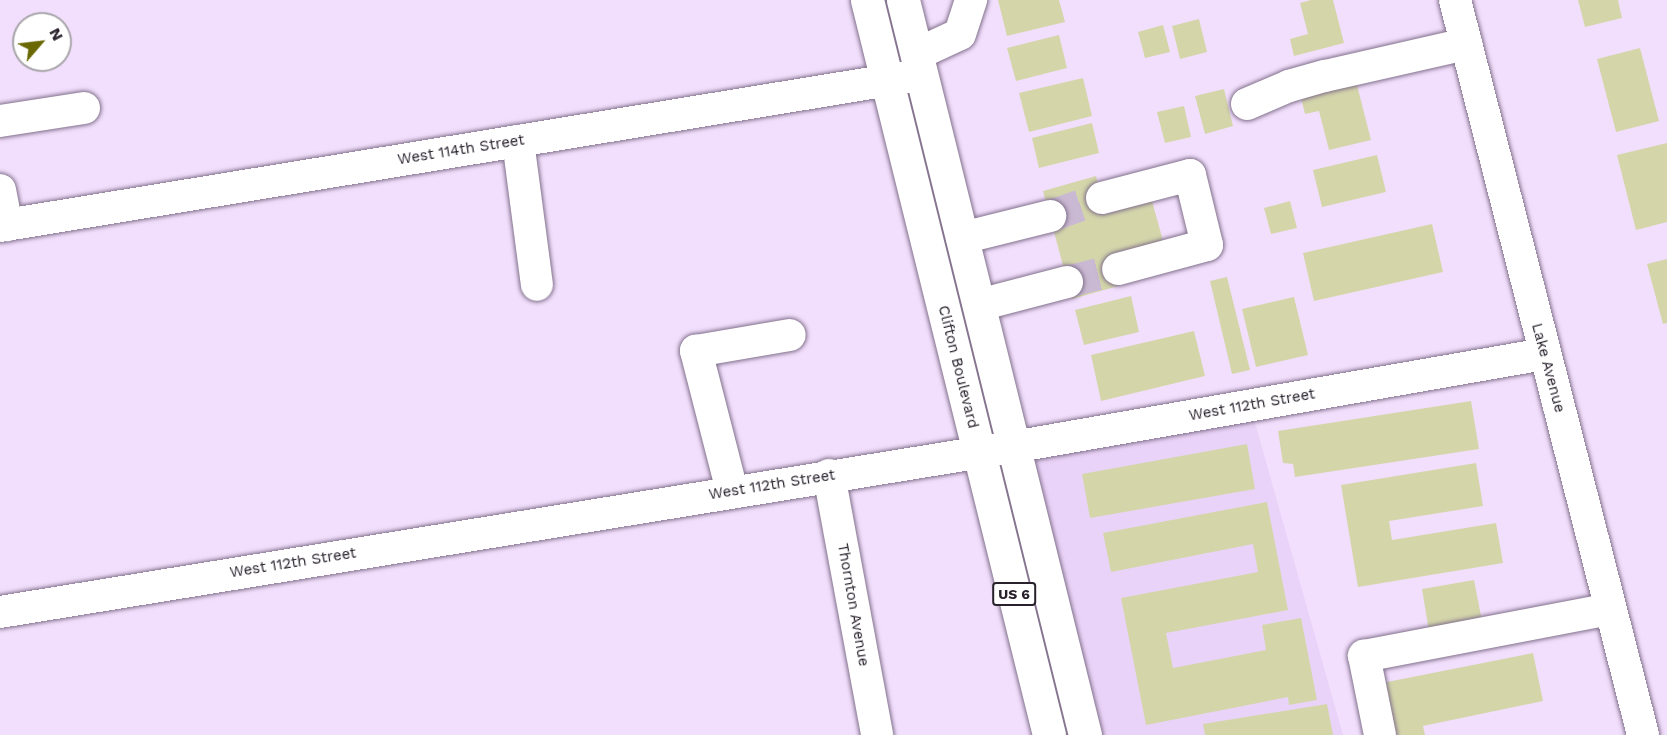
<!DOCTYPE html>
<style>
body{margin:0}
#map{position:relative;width:1667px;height:735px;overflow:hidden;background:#f2dffd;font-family:"Work Sans",sans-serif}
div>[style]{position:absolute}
.built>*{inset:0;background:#ead3f8}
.building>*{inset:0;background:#d4d6aa}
.minor-tunnel>*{height:32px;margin-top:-16px;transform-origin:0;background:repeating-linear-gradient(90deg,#cab9d3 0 32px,transparent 0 48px)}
.roads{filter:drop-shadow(0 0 2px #82718c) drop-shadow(0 0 2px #82718c)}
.minor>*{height:32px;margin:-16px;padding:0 16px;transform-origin:16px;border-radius:16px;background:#fff}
.major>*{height:33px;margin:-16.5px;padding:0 16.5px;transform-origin:16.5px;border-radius:16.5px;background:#fff}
span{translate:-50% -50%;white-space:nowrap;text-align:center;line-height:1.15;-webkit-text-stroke:5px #fff;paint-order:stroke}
.shield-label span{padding:2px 4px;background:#fff;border:2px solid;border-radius:4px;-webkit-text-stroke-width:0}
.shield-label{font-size:14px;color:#28212c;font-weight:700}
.street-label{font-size:15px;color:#28212c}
.north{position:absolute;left:12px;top:12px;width:60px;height:60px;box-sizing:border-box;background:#fff;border:2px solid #a9a6ab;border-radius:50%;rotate:62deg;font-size:16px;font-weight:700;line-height:24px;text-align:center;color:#28212c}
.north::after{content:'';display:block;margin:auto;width:21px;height:27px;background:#696803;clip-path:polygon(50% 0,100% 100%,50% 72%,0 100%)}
</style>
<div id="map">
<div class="built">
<i style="clip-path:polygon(1250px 405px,1343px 735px,1085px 735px,1013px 447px)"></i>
</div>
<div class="building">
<i style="clip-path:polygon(998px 0,1059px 0,1065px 22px,1007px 36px)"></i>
<i style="clip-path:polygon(1311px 0,1333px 0,1344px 43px,1294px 56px,1290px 39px,1308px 34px,1300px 3px)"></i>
<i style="clip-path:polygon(1578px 0,1618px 0,1622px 18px,1585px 27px)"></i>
<i style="clip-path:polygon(1199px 19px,1207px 52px,1180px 59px,1172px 26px)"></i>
<i style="clip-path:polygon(1163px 25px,1170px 52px,1145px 58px,1138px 32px)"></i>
<i style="clip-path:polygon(1059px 35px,1067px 68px,1016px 81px,1007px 48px)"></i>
<i style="clip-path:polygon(1640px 48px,1659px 121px,1616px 132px,1597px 59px)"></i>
<i style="clip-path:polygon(1083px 78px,1092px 116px,1029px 132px,1019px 93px)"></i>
<i style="clip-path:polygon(1356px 81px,1371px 140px,1329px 150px,1319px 111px,1305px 114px,1300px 94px)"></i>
<i style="clip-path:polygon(1224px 89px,1233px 126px,1205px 134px,1195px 96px)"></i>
<i style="clip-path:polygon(1184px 106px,1191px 137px,1165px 143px,1157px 112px)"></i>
<i style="clip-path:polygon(1092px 123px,1099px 153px,1039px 168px,1032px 138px)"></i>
<i style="clip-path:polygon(1667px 143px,1667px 222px,1636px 230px,1617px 155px)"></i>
<i style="clip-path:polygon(1377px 155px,1386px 192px,1322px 207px,1313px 170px)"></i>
<i style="clip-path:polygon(1096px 176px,1106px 214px,1152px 201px,1165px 248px,1116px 261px,1122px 285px,1072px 299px,1043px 191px)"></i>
<i style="clip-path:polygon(1290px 201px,1297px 228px,1271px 234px,1264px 208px)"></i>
<i style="clip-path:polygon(1432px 224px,1443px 272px,1314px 301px,1303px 253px)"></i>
<i style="clip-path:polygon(1667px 259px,1667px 323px,1663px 324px,1647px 264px)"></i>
<i style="clip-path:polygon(1227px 277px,1250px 370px,1232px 374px,1210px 281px)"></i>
<i style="clip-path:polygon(1131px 296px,1139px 332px,1084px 345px,1075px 310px)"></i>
<i style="clip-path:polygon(1294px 297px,1308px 355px,1256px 367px,1242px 309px)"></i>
<i style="clip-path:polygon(1194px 331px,1205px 376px,1101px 401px,1091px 355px)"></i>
<i style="clip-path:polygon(1471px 401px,1479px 449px,1295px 477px,1293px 464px,1283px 463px,1278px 431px)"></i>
<i style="clip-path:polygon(1247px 444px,1255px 489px,1090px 518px,1082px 474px)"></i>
<i style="clip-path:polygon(1476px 463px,1483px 506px,1389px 521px,1392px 540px,1496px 523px,1503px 563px,1358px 587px,1341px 485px)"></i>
<i style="clip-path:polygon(1267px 502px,1288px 610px,1166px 633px,1173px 668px,1266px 650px,1262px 625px,1301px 618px,1317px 700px,1289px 705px,1288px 697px,1146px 725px,1121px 598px,1258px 572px,1253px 544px,1111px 572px,1103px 533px)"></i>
<i style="clip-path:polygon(1474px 580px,1482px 621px,1429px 631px,1422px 589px)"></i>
<i style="clip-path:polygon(1533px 653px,1543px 701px,1423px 726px,1425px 735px,1392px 735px,1382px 683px)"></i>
<i style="clip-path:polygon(1327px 704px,1333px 735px,1205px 735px,1203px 724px)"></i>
</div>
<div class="minor-tunnel">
<i style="left:1050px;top:216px;width:55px;rotate:-19.1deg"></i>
<i style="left:1067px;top:282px;width:53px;rotate:-14.3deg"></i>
</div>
<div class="roads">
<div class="minor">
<i style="left:1455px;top:0;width:759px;rotate:75.65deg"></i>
<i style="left:917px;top:54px;width:47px;rotate:-24.9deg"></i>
<i style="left:960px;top:34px;width:36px;rotate:-72deg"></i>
<i style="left:1247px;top:104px;width:46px;rotate:-23.2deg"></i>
<i style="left:1289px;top:86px;width:37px;rotate:-16deg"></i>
<i style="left:1325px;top:76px;width:145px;rotate:-12.8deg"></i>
<i style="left:0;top:121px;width:85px;rotate:-8.8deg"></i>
<i style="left:518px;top:141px;width:145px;rotate:82.5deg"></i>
<i style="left:0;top:190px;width:36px;rotate:79deg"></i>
<i style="left:1102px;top:198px;width:91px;rotate:-14.6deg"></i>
<i style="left:1190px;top:175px;width:72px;rotate:76.3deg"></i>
<i style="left:1207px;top:245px;width:92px;rotate:164.9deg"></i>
<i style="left:0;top:226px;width:926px;rotate:-9.32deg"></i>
<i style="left:962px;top:238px;width:91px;rotate:-14deg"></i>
<i style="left:979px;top:305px;width:91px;rotate:-14.6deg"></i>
<i style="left:829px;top:475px;width:264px;rotate:79.5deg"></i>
<i style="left:732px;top:491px;width:145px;rotate:-104.4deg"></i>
<i style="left:696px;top:351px;width:95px;rotate:-9.7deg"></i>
<i style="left:0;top:612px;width:1026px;rotate:-9.25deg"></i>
<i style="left:1013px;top:447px;width:539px;rotate:-9.93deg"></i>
<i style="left:1380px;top:735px;width:81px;rotate:-101.4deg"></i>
<i style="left:1364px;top:656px;width:250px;rotate:-10.8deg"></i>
</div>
<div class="major">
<i style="left:867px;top:0;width:757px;rotate:76.09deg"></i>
<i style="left:903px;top:0;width:757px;rotate:76.09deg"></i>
</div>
</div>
<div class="shield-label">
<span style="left:1014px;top:594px">US 6</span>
</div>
<div class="street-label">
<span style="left:461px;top:150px;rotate:-9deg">West 114th Street</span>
<span style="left:958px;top:367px;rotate:76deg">Clifton Boulevard</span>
<span style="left:1548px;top:368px;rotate:75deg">Lake Avenue</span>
<span style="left:1252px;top:405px;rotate:-10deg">West 112th Street</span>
<span style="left:772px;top:485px;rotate:-9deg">West 112th Street</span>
<span style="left:293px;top:563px;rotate:-9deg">West 112th Street</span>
<span style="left:853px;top:605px;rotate:80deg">Thornton Avenue</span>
</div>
<div class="north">N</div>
</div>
